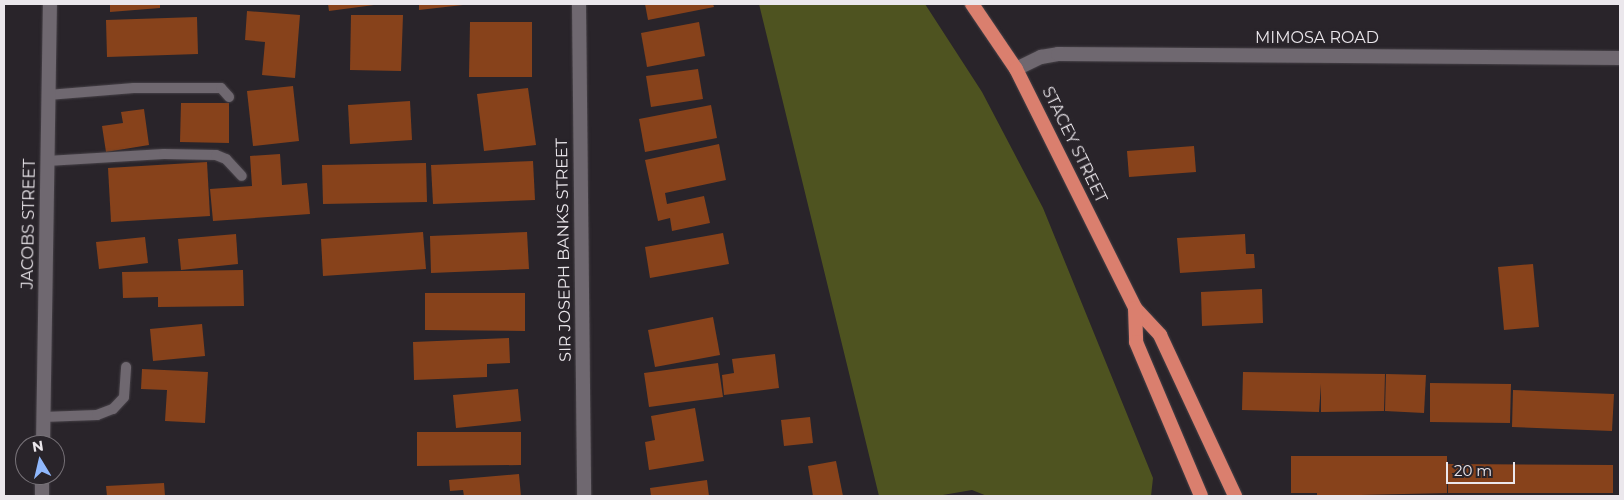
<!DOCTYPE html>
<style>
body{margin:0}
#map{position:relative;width:1624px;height:500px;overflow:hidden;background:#29242a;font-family:Montserrat,sans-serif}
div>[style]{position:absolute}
.green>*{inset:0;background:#4e5320}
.building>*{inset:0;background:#87421b}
.roads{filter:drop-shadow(0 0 1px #464147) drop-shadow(0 0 1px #464147)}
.service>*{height:10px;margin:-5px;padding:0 5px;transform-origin:5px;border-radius:5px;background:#6f6870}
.minor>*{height:14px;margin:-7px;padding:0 7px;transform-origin:7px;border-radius:7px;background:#6f6870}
.trunk>*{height:14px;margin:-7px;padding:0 7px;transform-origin:7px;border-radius:7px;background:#da7f6e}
span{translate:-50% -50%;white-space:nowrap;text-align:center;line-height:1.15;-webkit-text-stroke:5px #29242a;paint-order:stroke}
.street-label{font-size:16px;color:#ebe7ec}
.frame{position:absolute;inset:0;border:5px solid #ebe7ec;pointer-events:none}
.north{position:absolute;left:15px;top:435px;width:50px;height:50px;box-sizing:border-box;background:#29242a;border:1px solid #777278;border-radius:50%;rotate:351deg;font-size:14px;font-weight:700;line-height:20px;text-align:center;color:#ebe7ec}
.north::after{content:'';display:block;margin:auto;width:18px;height:22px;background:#90b8fd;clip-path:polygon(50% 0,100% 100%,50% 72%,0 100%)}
.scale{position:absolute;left:1446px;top:462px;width:69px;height:22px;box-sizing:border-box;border:2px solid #ebe7ec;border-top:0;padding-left:6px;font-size:15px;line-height:18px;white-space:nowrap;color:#ebe7ec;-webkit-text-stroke:4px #29242a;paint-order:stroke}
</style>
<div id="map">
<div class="green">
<i style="clip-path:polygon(759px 4px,925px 4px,982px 92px,1043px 208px,1153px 478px,1151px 496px,987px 496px,972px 490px,937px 496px,879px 496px)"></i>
</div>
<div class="building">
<i style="clip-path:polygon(110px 4px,160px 4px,160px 8px,110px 12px)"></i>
<i style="clip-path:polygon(328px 4px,374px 4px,374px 5px,329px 11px)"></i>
<i style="clip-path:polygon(419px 4px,463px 4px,463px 5px,419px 10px)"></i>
<i style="clip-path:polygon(645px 4px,713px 4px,714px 7px,648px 20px)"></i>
<i style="clip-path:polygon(247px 11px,300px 15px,295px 78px,262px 75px,265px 42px,245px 40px)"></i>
<i style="clip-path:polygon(351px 15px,403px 15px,401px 71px,350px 70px)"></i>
<i style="clip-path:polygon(197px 17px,198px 54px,107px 57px,106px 20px)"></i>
<i style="clip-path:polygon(470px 22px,532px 22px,532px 77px,469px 77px)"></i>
<i style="clip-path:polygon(699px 22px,705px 56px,647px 67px,641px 33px)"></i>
<i style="clip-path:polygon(698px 69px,703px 99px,651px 107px,646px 76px)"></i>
<i style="clip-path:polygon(293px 86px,299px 141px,253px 146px,247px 91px)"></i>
<i style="clip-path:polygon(528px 88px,536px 145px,484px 151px,477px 94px)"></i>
<i style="clip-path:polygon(410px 101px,412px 140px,350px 144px,348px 105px)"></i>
<i style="clip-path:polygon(181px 103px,229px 103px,229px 143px,180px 142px)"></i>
<i style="clip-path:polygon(711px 105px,717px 138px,645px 152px,639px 119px)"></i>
<i style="clip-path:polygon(144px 109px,149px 145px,106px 152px,102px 126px,123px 123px,121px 112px)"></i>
<i style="clip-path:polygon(719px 144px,726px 180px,665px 193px,667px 204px,704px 196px,710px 223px,672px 231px,670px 218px,658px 221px,645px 160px)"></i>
<i style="clip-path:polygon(1194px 146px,1196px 172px,1129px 177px,1127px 151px)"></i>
<i style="clip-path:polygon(280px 154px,282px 185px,307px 183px,310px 214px,213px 221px,210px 189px,252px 186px,250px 156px)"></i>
<i style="clip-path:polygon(533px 161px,535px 200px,433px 204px,431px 165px)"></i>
<i style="clip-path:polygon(207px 162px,210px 216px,111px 222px,108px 168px)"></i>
<i style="clip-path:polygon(426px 163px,427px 202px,323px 204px,322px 165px)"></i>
<i style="clip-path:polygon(423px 232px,426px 269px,323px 276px,321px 239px)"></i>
<i style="clip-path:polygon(527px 232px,529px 269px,431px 273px,430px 236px)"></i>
<i style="clip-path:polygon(723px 233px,729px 264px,650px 278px,645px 247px)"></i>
<i style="clip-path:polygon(236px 234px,238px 264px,181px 270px,178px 239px)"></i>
<i style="clip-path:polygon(1245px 234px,1246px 254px,1254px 254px,1255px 268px,1180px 273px,1177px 238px)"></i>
<i style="clip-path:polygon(145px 237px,148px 263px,99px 269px,96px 242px)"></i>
<i style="clip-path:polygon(1533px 264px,1539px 327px,1504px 330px,1498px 267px)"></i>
<i style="clip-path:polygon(243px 270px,244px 306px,158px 307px,158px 297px,123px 298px,122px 272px)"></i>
<i style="clip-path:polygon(1262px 289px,1263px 323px,1202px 326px,1201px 292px)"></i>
<i style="clip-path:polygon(425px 293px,525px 293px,525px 331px,425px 330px)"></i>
<i style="clip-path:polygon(713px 317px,720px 355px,655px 367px,648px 330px)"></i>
<i style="clip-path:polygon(202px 324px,205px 356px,153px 361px,150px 329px)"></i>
<i style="clip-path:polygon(509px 338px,510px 363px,487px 364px,487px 377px,414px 380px,413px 342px)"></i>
<i style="clip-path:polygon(775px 354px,779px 388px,724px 395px,722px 375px,734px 373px,732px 359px)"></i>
<i style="clip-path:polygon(718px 363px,723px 397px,649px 407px,644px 373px)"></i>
<i style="clip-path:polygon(142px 369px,208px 372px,205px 423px,165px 421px,167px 390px,141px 389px)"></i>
<i style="clip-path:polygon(1243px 372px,1385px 374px,1384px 411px,1321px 412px,1321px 384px,1319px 412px,1242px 410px)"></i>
<i style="clip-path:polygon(1386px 374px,1426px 375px,1424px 413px,1385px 411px)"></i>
<i style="clip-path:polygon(1430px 383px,1511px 384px,1510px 423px,1430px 422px)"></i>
<i style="clip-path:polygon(518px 389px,521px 421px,456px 428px,453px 395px)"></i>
<i style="clip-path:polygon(1513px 390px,1614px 394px,1612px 431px,1512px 427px)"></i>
<i style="clip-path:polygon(695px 408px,704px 461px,649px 470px,645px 442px,655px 440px,651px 416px)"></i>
<i style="clip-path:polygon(810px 417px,813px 443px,784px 446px,781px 420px)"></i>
<i style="clip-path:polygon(417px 432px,521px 432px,521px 465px,417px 466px)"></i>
<i style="clip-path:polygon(1291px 456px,1447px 456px,1447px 493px,1317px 496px,1317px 493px,1291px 493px)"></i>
<i style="clip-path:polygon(836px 461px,843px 496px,813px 496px,808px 466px)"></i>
<i style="clip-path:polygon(1448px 464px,1613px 465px,1613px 493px,1448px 493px)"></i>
<i style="clip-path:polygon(519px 474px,521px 496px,464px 496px,463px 490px,450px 491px,449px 480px)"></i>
<i style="clip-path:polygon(707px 480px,709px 496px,651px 496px,650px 488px)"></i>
<i style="clip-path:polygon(164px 483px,165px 496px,107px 496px,106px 486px)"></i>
</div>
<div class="roads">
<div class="service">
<i style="left:48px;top:95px;width:86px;rotate:-4.7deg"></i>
<i style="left:134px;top:88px;width:87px"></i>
<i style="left:221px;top:88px;width:12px;rotate:48deg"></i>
<i style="left:47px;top:161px;width:117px;rotate:-3.4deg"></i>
<i style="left:164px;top:154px;width:52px;rotate:1.1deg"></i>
<i style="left:216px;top:155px;width:11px;rotate:22deg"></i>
<i style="left:226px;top:159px;width:23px;rotate:47deg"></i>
<i style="left:43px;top:417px;width:54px;rotate:-2.1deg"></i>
<i style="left:97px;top:415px;width:17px;rotate:-21deg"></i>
<i style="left:113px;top:409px;width:16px;rotate:-47deg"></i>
<i style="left:124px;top:397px;width:30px;rotate:-86deg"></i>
</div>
<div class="minor">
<i style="left:579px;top:4px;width:492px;rotate:89.4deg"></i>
<i style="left:1016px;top:69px;width:28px;rotate:-26deg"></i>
<i style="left:1041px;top:57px;width:17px;rotate:-10deg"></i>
<i style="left:1058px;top:54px;width:562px;rotate:0.41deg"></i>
<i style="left:43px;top:445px;width:441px;rotate:-89.1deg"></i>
<i style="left:42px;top:496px;width:21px;rotate:-90deg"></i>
</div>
<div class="trunk">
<i style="left:972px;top:4px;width:78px;rotate:55.9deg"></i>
<i style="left:1016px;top:69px;width:267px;rotate:63.5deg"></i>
<i style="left:1135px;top:308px;width:37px;rotate:47deg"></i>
<i style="left:1160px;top:335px;width:178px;rotate:65deg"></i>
<i style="left:1135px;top:308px;width:34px;rotate:88deg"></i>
<i style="left:1136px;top:342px;width:167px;rotate:67.1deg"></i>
</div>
</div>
<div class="street-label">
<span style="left:1317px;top:38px">MIMOSA ROAD</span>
<span style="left:1074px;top:145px;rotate:64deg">STACEY STREET</span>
<span style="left:29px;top:224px;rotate:-89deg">JACOBS STREET</span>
<span style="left:564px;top:250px;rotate:-91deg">SIR JOSEPH BANKS STREET</span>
</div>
<div class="frame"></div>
<div class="north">N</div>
<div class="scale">20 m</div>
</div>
